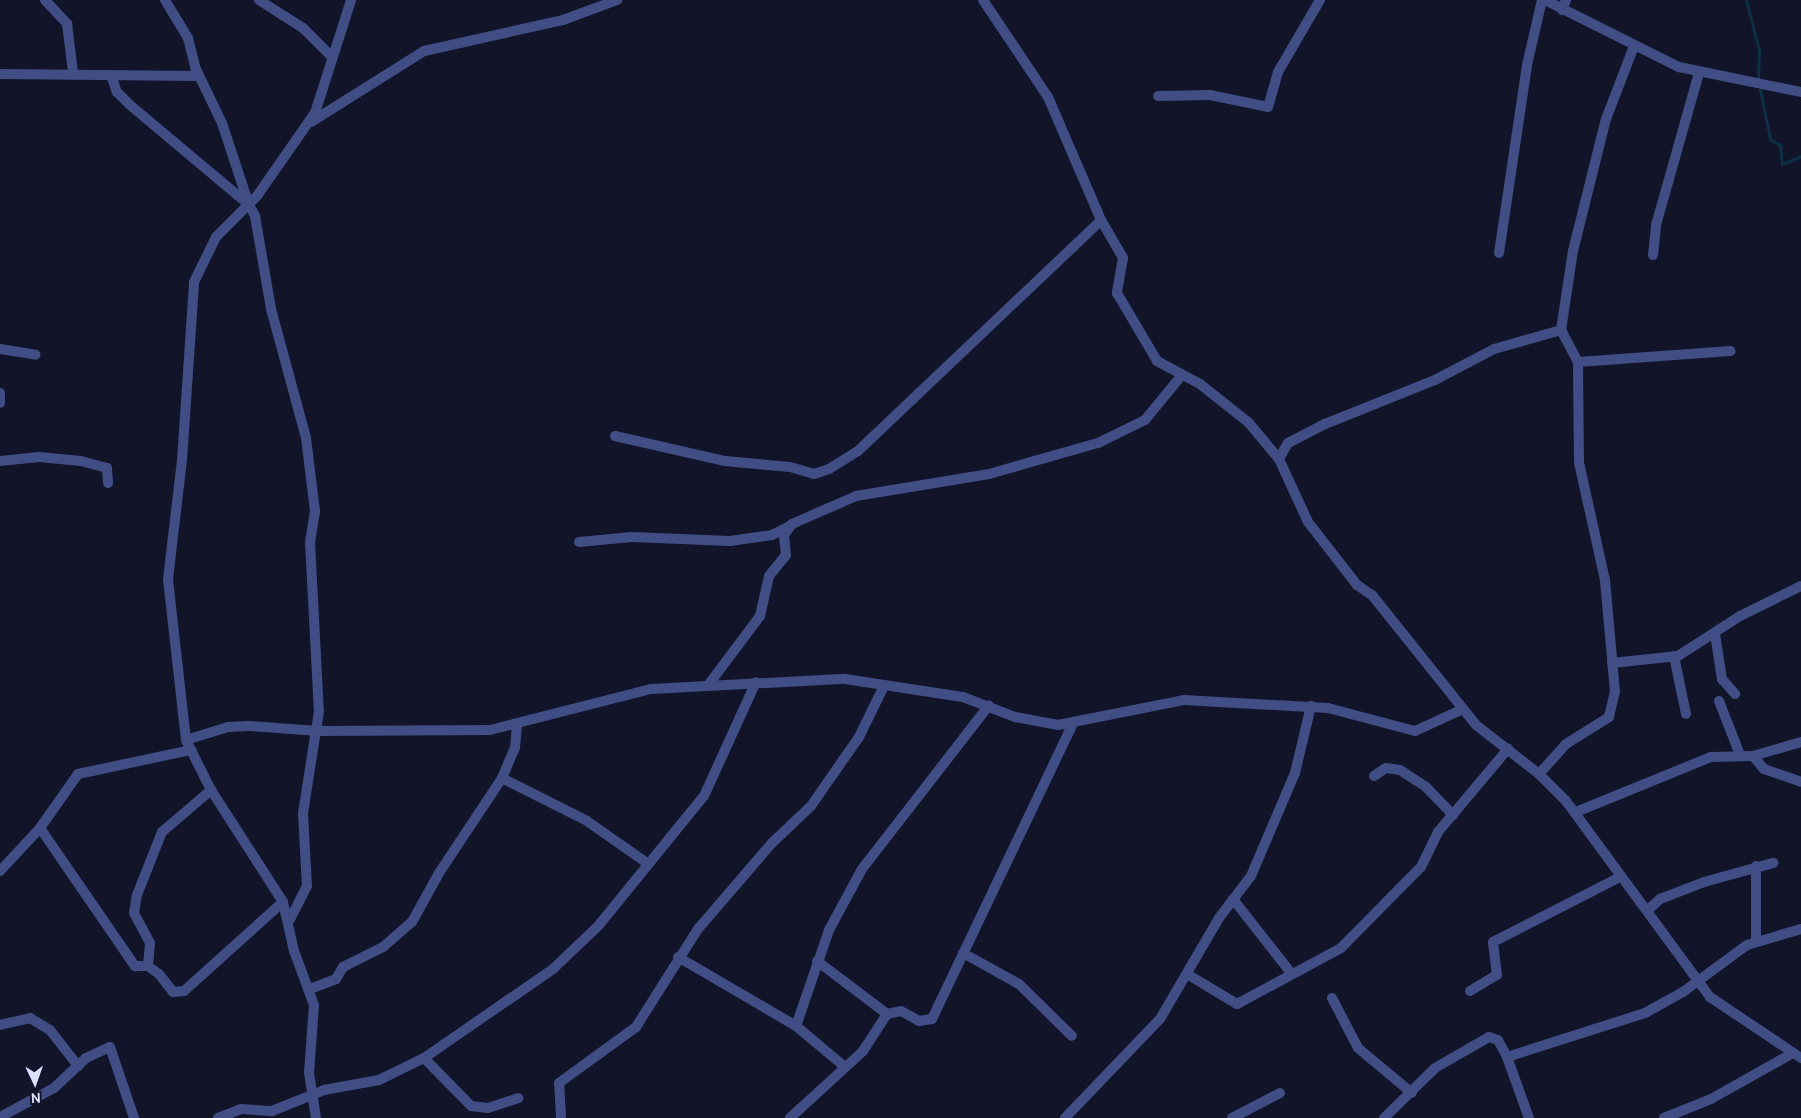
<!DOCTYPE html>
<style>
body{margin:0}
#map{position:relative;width:1801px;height:1118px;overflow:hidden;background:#121429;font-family:Cabin,sans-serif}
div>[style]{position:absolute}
.stream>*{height:3px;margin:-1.5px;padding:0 1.5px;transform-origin:1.5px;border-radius:1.5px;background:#0e3046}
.minor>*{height:10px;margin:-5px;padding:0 5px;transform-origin:5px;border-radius:5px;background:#404e85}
span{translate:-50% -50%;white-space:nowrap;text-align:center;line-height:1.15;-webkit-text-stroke:4px #121429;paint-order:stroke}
.north{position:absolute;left:10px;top:1058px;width:50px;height:50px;-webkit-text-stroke:4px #121429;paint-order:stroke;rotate:177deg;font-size:14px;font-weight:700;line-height:20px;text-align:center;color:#dde1fd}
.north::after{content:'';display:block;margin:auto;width:18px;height:22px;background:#dde1fd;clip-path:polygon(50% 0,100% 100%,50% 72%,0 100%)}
</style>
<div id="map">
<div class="stream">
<i style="left:1746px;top:0;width:52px;rotate:75.4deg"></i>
<i style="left:1759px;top:50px;width:29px;rotate:92deg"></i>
<i style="left:1760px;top:89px;width:51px;rotate:78.7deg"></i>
<i style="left:1770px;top:139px;width:12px;rotate:31deg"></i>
<i style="left:1780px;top:145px;width:19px;rotate:84deg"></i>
<i style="left:1782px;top:164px;width:21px;rotate:-23deg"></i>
</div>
<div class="minor">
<i style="left:45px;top:0;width:33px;rotate:47deg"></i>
<i style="left:67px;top:24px;width:48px;rotate:82.9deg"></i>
<i style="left:165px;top:0;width:44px;rotate:58.8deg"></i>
<i style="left:188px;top:38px;width:30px;rotate:76deg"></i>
<i style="left:195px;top:67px;width:62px;rotate:64.3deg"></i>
<i style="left:222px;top:123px;width:83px;rotate:71.8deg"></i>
<i style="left:259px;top:0;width:52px;rotate:32.5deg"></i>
<i style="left:303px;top:28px;width:40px;rotate:45deg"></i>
<i style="left:983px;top:0;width:117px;rotate:56.2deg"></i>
<i style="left:1048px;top:97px;width:134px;rotate:66.7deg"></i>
<i style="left:1101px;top:220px;width:44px;rotate:59.9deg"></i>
<i style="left:1123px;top:258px;width:36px;rotate:100deg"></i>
<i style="left:1117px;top:293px;width:79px;rotate:59.5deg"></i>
<i style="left:1157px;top:361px;width:49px;rotate:28.1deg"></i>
<i style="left:1200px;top:384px;width:61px;rotate:38.4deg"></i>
<i style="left:1248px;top:422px;width:48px;rotate:50deg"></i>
<i style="left:1279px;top:459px;width:69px;rotate:65.3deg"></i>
<i style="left:1308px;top:522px;width:80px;rotate:52.1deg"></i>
<i style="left:1357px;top:585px;width:18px;rotate:34deg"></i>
<i style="left:1372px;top:595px;width:166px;rotate:51.3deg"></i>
<i style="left:1476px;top:725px;width:80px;rotate:37.9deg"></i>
<i style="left:1539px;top:774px;width:38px;rotate:45deg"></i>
<i style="left:1566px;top:801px;width:243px;rotate:53.7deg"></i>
<i style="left:1710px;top:997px;width:110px;rotate:33.8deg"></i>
<i style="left:1545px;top:0;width:150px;rotate:26.6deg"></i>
<i style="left:1679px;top:67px;width:125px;rotate:11.6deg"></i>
<i style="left:1562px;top:10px;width:11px;rotate:-68deg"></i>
<i style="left:0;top:74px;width:199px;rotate:0.6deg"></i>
<i style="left:111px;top:75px;width:18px;rotate:71deg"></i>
<i style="left:117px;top:92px;width:18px;rotate:45deg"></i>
<i style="left:130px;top:105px;width:155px;rotate:40deg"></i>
<i style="left:249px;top:205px;width:13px;rotate:61deg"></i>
<i style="left:255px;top:216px;width:94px;rotate:80.2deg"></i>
<i style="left:271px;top:309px;width:134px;rotate:74.8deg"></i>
<i style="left:306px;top:438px;width:74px;rotate:83deg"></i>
<i style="left:315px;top:511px;width:31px;rotate:99deg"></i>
<i style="left:310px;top:542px;width:169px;rotate:87deg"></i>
<i style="left:319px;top:711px;width:103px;rotate:98.9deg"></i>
<i style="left:303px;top:813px;width:73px;rotate:86.9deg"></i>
<i style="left:307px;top:886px;width:37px;rotate:117deg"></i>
<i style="left:1158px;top:96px;width:52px;rotate:-1.1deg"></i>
<i style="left:1210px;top:95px;width:59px;rotate:11.7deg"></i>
<i style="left:1268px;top:107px;width:36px;rotate:-74deg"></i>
<i style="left:1278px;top:72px;width:83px;rotate:-59.7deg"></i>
<i style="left:311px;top:122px;width:133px;rotate:-32.1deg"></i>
<i style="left:424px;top:51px;width:142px;rotate:-12.6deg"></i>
<i style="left:563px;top:20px;width:58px;rotate:-20.3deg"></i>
<i style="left:1499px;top:253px;width:190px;rotate:-81.5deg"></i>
<i style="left:1527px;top:65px;width:67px;rotate:-77deg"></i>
<i style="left:1653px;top:255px;width:30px;rotate:-84deg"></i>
<i style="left:1656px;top:225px;width:158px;rotate:-74.2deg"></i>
<i style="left:0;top:349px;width:36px;rotate:9deg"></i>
<i style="left:1578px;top:362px;width:153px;rotate:-4.1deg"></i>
<i style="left:0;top:393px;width:10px;rotate:90deg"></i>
<i style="left:615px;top:436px;width:113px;rotate:12.8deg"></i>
<i style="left:725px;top:461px;width:65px;rotate:5.3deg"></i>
<i style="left:790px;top:467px;width:25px;rotate:16deg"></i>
<i style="left:814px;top:474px;width:16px;rotate:-18deg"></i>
<i style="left:829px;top:469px;width:34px;rotate:-32deg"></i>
<i style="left:858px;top:451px;width:335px;rotate:-43.5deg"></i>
<i style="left:1279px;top:459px;width:18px;rotate:-61deg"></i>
<i style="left:1288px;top:443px;width:42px;rotate:-27.2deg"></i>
<i style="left:1325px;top:424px;width:118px;rotate:-21.8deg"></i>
<i style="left:1435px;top:380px;width:67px;rotate:-27.7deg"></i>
<i style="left:1494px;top:349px;width:70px;rotate:-15.8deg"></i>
<i style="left:0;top:461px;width:39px;rotate:-6deg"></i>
<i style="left:39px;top:457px;width:42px;rotate:5.4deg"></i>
<i style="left:81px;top:461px;width:27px;rotate:15deg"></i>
<i style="left:107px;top:468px;width:15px;rotate:86deg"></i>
<i style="left:579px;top:542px;width:53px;rotate:-5.4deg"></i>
<i style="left:632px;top:537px;width:98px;rotate:2.3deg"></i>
<i style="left:730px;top:541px;width:42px;rotate:-8.1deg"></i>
<i style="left:772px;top:535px;width:20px;rotate:-27deg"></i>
<i style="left:1715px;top:634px;width:46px;rotate:81.2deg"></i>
<i style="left:1722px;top:679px;width:20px;rotate:49deg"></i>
<i style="left:1674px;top:656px;width:59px;rotate:78.3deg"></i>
<i style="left:1612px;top:663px;width:66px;rotate:-6.1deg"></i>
<i style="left:1678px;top:656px;width:74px;rotate:-32.8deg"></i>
<i style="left:1740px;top:616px;width:68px;rotate:-26.2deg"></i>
<i style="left:709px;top:684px;width:85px;rotate:-53.1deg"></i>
<i style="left:760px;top:616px;width:41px;rotate:-77.3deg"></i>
<i style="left:769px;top:576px;width:27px;rotate:-51deg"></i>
<i style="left:786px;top:555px;width:20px;rotate:-96deg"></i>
<i style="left:784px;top:535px;width:14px;rotate:-54deg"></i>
<i style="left:792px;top:524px;width:70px;rotate:-23.6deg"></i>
<i style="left:856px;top:496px;width:135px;rotate:-9.4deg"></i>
<i style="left:989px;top:474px;width:113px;rotate:-15.9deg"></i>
<i style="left:1098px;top:443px;width:52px;rotate:-26.1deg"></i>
<i style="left:1145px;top:420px;width:58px;rotate:-50.6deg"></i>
<i style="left:1719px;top:701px;width:58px;rotate:68.7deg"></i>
<i style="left:186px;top:740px;width:44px;rotate:-17.2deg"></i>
<i style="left:228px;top:727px;width:21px;rotate:-3deg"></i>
<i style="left:249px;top:726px;width:69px;rotate:4.1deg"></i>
<i style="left:318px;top:731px;width:172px;rotate:-0.3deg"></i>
<i style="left:490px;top:730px;width:166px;rotate:-14.3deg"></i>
<i style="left:651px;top:689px;width:194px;rotate:-3deg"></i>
<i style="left:845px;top:679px;width:119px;rotate:8.7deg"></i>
<i style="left:963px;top:697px;width:56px;rotate:21deg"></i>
<i style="left:1015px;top:717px;width:44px;rotate:10.5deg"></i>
<i style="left:1058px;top:725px;width:128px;rotate:-11.2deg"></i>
<i style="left:1184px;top:700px;width:144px;rotate:3.2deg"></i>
<i style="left:1328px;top:708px;width:90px;rotate:14.8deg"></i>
<i style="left:1415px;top:731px;width:53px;rotate:-24.6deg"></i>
<i style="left:1753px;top:756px;width:17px;rotate:50deg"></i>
<i style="left:1764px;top:769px;width:39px;rotate:19deg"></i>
<i style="left:1539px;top:774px;width:40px;rotate:-48deg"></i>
<i style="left:1566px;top:744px;width:51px;rotate:-32.1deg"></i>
<i style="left:1609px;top:717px;width:26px;rotate:-77deg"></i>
<i style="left:1615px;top:692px;width:112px;rotate:-95.1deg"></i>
<i style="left:1605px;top:580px;width:120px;rotate:-102.5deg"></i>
<i style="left:1579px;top:463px;width:101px;rotate:-90.6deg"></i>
<i style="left:1578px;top:362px;width:36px;rotate:-118deg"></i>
<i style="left:1561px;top:330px;width:80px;rotate:-81.4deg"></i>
<i style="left:1573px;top:251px;width:136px;rotate:-76deg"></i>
<i style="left:1606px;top:119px;width:78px;rotate:-69deg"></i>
<i style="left:1374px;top:776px;width:14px;rotate:-34deg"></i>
<i style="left:1386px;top:768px;width:14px;rotate:8deg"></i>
<i style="left:1400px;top:770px;width:31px;rotate:33deg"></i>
<i style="left:1426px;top:787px;width:39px;rotate:46deg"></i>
<i style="left:502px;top:778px;width:95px;rotate:26.8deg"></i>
<i style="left:587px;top:821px;width:73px;rotate:35deg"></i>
<i style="left:1576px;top:812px;width:146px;rotate:-22.2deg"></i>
<i style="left:1711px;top:757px;width:42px;rotate:-1.4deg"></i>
<i style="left:1753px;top:756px;width:50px;rotate:-16.3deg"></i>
<i style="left:40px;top:828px;width:168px;rotate:55.5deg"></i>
<i style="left:135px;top:966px;width:13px"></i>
<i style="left:148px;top:966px;width:14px;rotate:36deg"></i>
<i style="left:159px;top:974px;width:23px;rotate:52deg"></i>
<i style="left:173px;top:992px;width:11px;rotate:-5deg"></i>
<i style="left:184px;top:991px;width:133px;rotate:-42deg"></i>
<i style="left:1756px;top:866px;width:76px;rotate:90deg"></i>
<i style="left:0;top:871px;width:59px;rotate:-47.1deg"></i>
<i style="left:40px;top:828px;width:66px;rotate:-54.9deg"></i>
<i style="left:78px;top:774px;width:116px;rotate:-12deg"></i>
<i style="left:1233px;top:899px;width:94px;rotate:51.9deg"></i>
<i style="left:1649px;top:909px;width:15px;rotate:-42deg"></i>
<i style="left:1660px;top:899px;width:47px;rotate:-21.1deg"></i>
<i style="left:1704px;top:882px;width:72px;rotate:-15.4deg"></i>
<i style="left:963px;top:953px;width:64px;rotate:29deg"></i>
<i style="left:1019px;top:984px;width:74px;rotate:44.5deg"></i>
<i style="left:678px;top:957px;width:137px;rotate:30.3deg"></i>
<i style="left:817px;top:961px;width:88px;rotate:37.1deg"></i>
<i style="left:148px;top:966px;width:23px;rotate:-85deg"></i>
<i style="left:150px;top:943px;width:34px;rotate:-118deg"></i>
<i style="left:134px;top:913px;width:18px;rotate:-81deg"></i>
<i style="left:137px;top:895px;width:68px;rotate:-68.4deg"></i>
<i style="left:162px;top:832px;width:65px;rotate:-40.6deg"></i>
<i style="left:1187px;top:974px;width:58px;rotate:31deg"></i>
<i style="left:1237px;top:1004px;width:118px;rotate:-28.3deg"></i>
<i style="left:1341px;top:948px;width:114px;rotate:-45.4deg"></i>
<i style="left:1421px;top:867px;width:39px;rotate:-64deg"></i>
<i style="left:1438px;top:832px;width:109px;rotate:-49.9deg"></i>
<i style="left:310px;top:989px;width:28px;rotate:-21deg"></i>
<i style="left:336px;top:979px;width:14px;rotate:-60deg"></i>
<i style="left:343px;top:967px;width:45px;rotate:-26.6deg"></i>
<i style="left:383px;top:947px;width:38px;rotate:-41deg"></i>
<i style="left:412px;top:922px;width:56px;rotate:-61.1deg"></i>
<i style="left:439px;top:873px;width:114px;rotate:-56.4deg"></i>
<i style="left:502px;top:778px;width:33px;rotate:-67deg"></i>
<i style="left:515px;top:748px;width:23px;rotate:-85deg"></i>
<i style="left:1470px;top:991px;width:31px;rotate:-31deg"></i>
<i style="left:1497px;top:975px;width:33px;rotate:-97deg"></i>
<i style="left:1493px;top:942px;width:143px;rotate:-27.1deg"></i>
<i style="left:1332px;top:998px;width:56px;rotate:62.5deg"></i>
<i style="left:1358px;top:1048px;width:70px;rotate:39.8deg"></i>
<i style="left:0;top:1025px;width:31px;rotate:-13deg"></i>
<i style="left:30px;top:1018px;width:23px;rotate:31deg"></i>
<i style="left:50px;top:1030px;width:46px;rotate:52.1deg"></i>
<i style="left:1507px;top:1057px;width:145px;rotate:-17.7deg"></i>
<i style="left:1645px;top:1013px;width:43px;rotate:-28.9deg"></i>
<i style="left:1683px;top:992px;width:79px;rotate:-36.3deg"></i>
<i style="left:1747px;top:945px;width:56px;rotate:-16.5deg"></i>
<i style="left:424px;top:1058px;width:67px;rotate:45.6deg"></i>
<i style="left:471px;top:1106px;width:17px;rotate:7deg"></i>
<i style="left:488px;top:1108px;width:32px;rotate:-18deg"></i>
<i style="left:845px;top:1067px;width:64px;rotate:-140.1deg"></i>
<i style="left:796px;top:1026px;width:102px;rotate:-71deg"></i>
<i style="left:829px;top:930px;width:69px;rotate:-61.6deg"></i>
<i style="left:862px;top:869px;width:207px;rotate:-52.2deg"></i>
<i style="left:4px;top:1115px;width:57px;rotate:-28.4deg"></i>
<i style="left:54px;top:1088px;width:44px;rotate:-43.2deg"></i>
<i style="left:86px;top:1058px;width:26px;rotate:-25deg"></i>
<i style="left:110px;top:1047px;width:75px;rotate:71.3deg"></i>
<i style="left:218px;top:1118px;width:25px;rotate:-21deg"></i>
<i style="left:241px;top:1109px;width:31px;rotate:4deg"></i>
<i style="left:272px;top:1111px;width:56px;rotate:-22deg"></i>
<i style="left:324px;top:1090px;width:56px;rotate:-10.3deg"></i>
<i style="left:379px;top:1080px;width:50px;rotate:-26.1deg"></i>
<i style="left:424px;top:1058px;width:157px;rotate:-34.6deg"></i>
<i style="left:553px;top:969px;width:64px;rotate:-43.7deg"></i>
<i style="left:599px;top:925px;width:166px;rotate:-50.9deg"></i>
<i style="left:704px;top:796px;width:125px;rotate:-65.5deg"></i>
<i style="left:316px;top:1118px;width:46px;rotate:-98.8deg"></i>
<i style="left:309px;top:1073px;width:68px;rotate:-85.8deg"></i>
<i style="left:314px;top:1005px;width:58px;rotate:-110.3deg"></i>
<i style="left:294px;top:951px;width:50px;rotate:-102.7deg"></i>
<i style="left:283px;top:902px;width:133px;rotate:-122.7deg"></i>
<i style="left:211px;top:790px;width:56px;rotate:-116.6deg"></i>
<i style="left:186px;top:740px;width:162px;rotate:-96.4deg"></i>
<i style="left:168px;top:579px;width:120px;rotate:-83.3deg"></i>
<i style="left:182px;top:460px;width:178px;rotate:-86.1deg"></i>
<i style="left:194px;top:282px;width:50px;rotate:-63.9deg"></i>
<i style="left:216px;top:237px;width:58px;rotate:-45deg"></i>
<i style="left:257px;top:196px;width:101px;rotate:-55.1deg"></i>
<i style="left:315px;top:113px;width:119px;rotate:-72.3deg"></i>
<i style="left:561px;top:1118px;width:35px;rotate:-93deg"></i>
<i style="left:559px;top:1083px;width:95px;rotate:-36deg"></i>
<i style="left:636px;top:1027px;width:116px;rotate:-57.7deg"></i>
<i style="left:698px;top:929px;width:113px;rotate:-49.3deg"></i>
<i style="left:772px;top:843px;width:54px;rotate:-43.5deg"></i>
<i style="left:811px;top:806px;width:84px;rotate:-55.2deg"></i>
<i style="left:859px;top:737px;width:57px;rotate:-63.9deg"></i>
<i style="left:790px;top:1118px;width:99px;rotate:-42.5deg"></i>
<i style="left:863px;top:1051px;width:44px;rotate:-57deg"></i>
<i style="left:887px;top:1014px;width:14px;rotate:-12deg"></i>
<i style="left:901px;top:1011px;width:21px;rotate:29deg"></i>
<i style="left:919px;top:1021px;width:13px;rotate:-9deg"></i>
<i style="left:932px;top:1019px;width:326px;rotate:-64.5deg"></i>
<i style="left:1065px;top:1118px;width:137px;rotate:-46.2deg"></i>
<i style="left:1160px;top:1019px;width:117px;rotate:-59.7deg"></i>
<i style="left:1219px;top:918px;width:53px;rotate:-52.7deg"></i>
<i style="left:1251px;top:876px;width:112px;rotate:-66.9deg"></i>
<i style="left:1295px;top:773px;width:69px;rotate:-76.6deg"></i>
<i style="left:1232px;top:1118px;width:54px;rotate:-27.5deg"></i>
<i style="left:1384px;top:1118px;width:71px;rotate:-44.4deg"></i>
<i style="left:1435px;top:1068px;width:62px;rotate:-29.9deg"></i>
<i style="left:1489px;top:1037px;width:9px;rotate:18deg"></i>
<i style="left:1498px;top:1040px;width:19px;rotate:62deg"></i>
<i style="left:1507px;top:1057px;width:65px;rotate:70.2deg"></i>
<i style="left:1664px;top:1118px;width:51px;rotate:-22deg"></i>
<i style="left:1711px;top:1099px;width:94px;rotate:-29.3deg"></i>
</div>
<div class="north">N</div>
</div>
